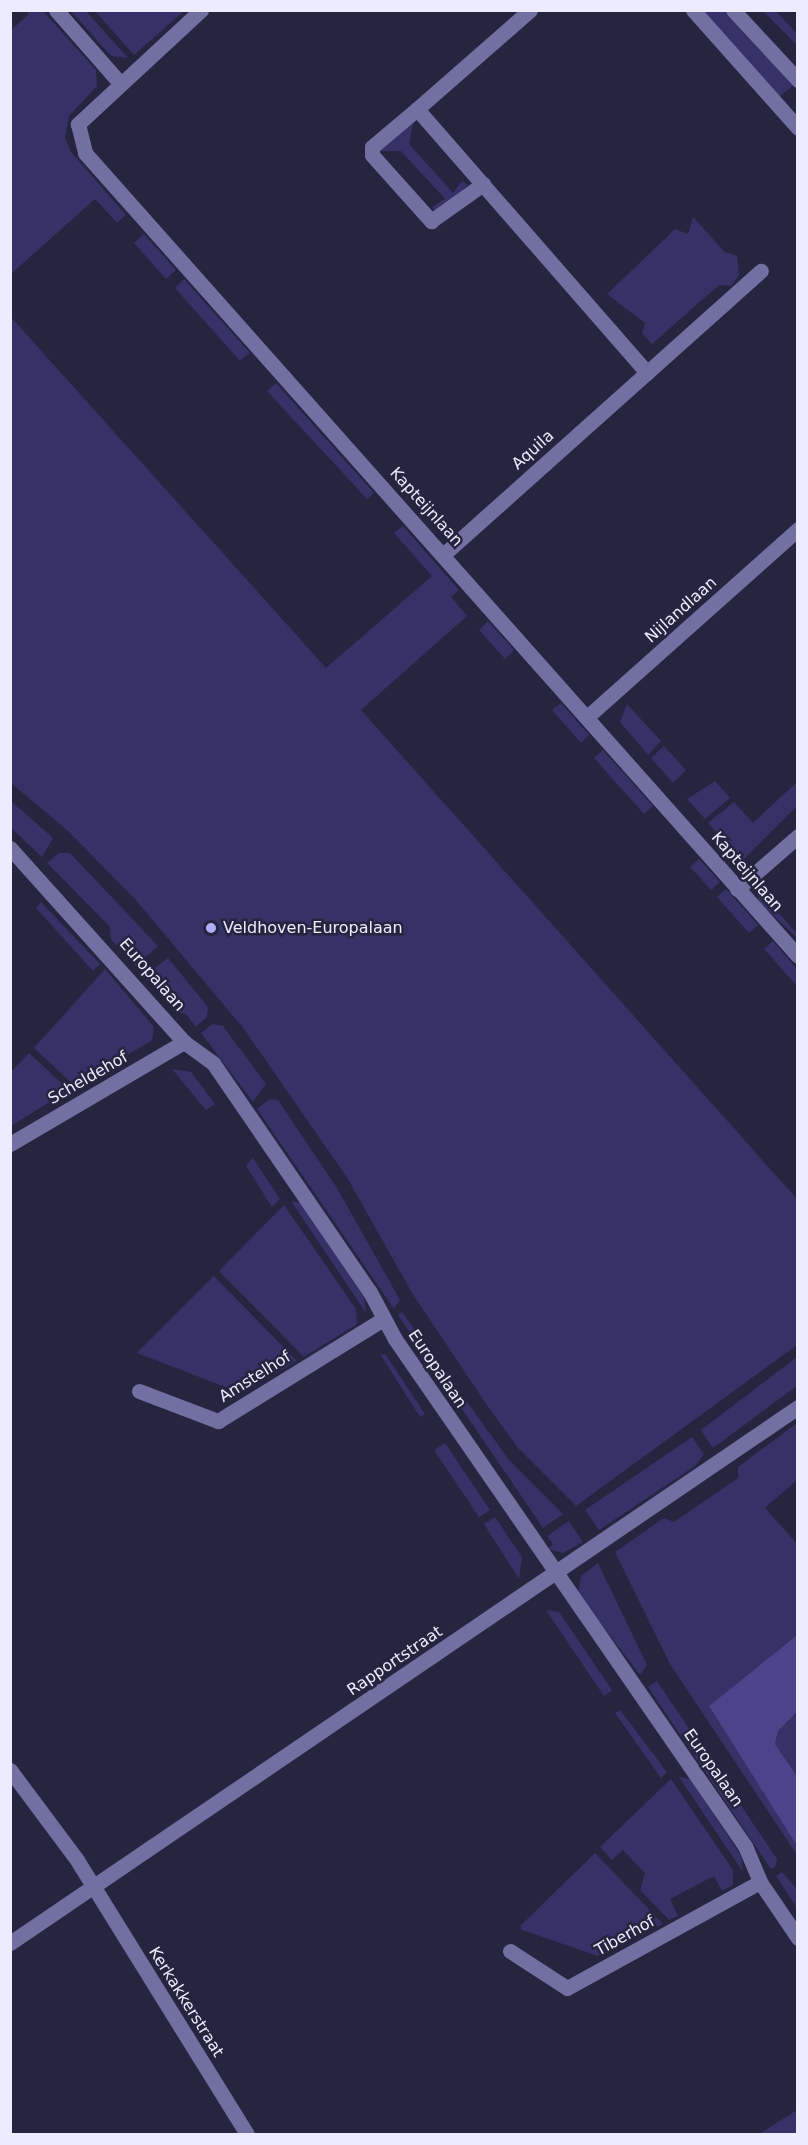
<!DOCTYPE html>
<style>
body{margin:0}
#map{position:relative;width:808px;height:2145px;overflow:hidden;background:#26243f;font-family:"DejaVu Sans",sans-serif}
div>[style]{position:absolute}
.green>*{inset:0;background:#373168}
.forest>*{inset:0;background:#4c438a}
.minor>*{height:15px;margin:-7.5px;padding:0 7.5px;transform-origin:7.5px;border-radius:7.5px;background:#7270a3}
.dots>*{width:16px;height:16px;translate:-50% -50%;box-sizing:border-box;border:3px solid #26243f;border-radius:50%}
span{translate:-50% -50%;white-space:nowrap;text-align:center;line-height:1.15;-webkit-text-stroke:5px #26243f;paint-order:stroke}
.street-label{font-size:16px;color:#ececfe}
.poi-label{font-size:16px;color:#ececfe}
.left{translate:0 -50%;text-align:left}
.frame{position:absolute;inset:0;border:12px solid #ececfe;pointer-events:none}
</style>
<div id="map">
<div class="green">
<i style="clip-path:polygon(25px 11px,43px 11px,96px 70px,97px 86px,69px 116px,65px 137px,71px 152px,126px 215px,117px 223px,95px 199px,11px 274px,11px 30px,29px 14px)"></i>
<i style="clip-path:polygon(71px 11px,86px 11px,128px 58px,111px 56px)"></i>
<i style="clip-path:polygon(95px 11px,184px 11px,134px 55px)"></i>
<i style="clip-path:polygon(700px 11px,724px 11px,793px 86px,779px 97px)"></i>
<i style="clip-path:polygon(763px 11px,776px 11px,797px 34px,797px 45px)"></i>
<i style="clip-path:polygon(413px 123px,409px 144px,453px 193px,462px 181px,468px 185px,436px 213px,432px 207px,445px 199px,401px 151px,380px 151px)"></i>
<i style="clip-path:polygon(693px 217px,725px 252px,737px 256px,739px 275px,731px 286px,719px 285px,652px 344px,642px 333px,645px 323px,607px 294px,675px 229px,688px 234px)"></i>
<i style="clip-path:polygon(144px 234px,176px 270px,166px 279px,134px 243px)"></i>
<i style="clip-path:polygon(184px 279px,250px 353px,240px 361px,175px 288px)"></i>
<i style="clip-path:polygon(10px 316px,326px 668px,432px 576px,394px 533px,403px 526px,459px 590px,451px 597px,467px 616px,361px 710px,797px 1199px,797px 1345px,576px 1506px,518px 1448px,489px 1408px,412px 1293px,348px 1179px,244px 1029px,135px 899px,68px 831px,11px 783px)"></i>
<i style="clip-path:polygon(276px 383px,374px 493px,367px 499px,267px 391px)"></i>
<i style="clip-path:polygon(488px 621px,514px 650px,505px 659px,479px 630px)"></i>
<i style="clip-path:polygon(561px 703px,589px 735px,581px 743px,552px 710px)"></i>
<i style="clip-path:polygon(627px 704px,661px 741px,648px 755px,620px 722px)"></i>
<i style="clip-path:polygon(664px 746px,686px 770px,673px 783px,651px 758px)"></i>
<i style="clip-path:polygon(603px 750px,653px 806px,644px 814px,594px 758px)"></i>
<i style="clip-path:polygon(715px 781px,730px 798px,705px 819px,687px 799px)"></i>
<i style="clip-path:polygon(797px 782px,797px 806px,742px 861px,708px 823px,734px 802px,753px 823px)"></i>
<i style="clip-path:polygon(11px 801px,53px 838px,42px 857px,11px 828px)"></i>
<i style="clip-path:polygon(59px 853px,70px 853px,158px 946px,135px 966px,111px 939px,110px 927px,47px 863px)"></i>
<i style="clip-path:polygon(699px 859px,720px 882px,711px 890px,690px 867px)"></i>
<i style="clip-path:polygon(757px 888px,797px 934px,797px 938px,759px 902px)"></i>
<i style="clip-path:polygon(726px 889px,758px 925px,749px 933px,717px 897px)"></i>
<i style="clip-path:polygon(41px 902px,100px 964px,93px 971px,36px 908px)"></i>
<i style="clip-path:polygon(773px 941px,797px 969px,797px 986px,764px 949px)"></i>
<i style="clip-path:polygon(168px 958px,208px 1007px,207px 1017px,196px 1027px,186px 1014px,175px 1012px,144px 976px)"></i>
<i style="clip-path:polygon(105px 969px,154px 1027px,152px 1040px,76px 1087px,34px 1048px)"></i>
<i style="clip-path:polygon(213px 1024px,223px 1026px,266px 1084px,253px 1102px,201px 1033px)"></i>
<i style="clip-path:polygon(29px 1053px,69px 1090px,11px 1126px,11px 1072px)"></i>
<i style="clip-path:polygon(172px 1069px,191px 1072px,215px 1104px,206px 1110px)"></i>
<i style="clip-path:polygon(270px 1099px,278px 1100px,337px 1188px,400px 1300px,394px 1309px,257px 1109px)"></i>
<i style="clip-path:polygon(253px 1158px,280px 1199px,272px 1207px,246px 1166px)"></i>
<i style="clip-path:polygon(291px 1201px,301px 1203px,364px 1297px,366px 1313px)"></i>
<i style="clip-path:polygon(284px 1205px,356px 1309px,357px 1324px,304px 1357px,219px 1271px)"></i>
<i style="clip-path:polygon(214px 1276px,297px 1361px,241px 1393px,137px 1353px)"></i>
<i style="clip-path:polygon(402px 1312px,455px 1383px,451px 1393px,398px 1315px)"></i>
<i style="clip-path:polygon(380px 1354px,386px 1355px,425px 1414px,420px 1417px)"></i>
<i style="clip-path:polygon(797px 1357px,797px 1386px,713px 1448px,701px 1430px)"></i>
<i style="clip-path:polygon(456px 1400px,467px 1402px,509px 1460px,563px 1514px,543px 1528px)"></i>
<i style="clip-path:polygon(797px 1423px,797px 1480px,765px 1508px,797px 1544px,797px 1635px,709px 1706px,797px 1846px,797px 1855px,670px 1664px,615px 1552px,664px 1518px,674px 1522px,738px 1478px,738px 1467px)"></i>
<i style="clip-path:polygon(692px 1437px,704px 1454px,695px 1466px,599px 1530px,585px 1510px)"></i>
<i style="clip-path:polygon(445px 1443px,490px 1510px,479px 1517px,434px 1450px)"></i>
<i style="clip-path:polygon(495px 1517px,522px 1557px,519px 1579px,484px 1524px)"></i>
<i style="clip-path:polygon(569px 1521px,583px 1542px,563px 1553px,548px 1549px,553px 1544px,547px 1536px)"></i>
<i style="clip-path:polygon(598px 1563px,647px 1665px,640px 1675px,578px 1594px,581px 1576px)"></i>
<i style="clip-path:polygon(546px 1610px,559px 1612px,612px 1690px,604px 1696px)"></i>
<i style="clip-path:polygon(657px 1681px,777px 1859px,775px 1867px,771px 1869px,648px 1687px)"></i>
<i style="clip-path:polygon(620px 1710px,667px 1772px,661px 1778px,615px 1713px)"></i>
<i style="clip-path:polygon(797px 1712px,797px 1776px,775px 1744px,778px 1731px)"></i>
<i style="clip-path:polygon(679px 1777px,690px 1779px,741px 1856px,743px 1872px)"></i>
<i style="clip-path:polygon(671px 1779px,733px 1870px,733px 1885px,722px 1891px,714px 1876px,670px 1899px,678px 1916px,669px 1920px,640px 1890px,645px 1873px,623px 1850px,612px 1860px,600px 1847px)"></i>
<i style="clip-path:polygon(595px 1853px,663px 1924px,598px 1956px,522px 1930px,520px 1926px)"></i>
<i style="clip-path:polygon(782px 1872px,797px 1889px,797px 1908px,776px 1876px)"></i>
<i style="clip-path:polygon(797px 2110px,797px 2134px,762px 2134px,761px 2133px)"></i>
</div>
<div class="forest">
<i style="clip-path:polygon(797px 1635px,797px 1712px,778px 1731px,775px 1744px,797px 1776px,797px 1846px,709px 1706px)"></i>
</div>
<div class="minor">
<i style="left:56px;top:10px;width:97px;rotate:48.8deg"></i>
<i style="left:201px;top:10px;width:168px;rotate:137.2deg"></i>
<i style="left:78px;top:124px;width:30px;rotate:76deg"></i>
<i style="left:85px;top:153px;width:1074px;rotate:48.4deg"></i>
<i style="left:530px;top:10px;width:150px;rotate:138.8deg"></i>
<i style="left:417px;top:109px;width:350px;rotate:48.9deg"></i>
<i style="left:693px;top:10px;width:158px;rotate:48.3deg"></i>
<i style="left:733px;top:10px;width:96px;rotate:47.1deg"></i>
<i style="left:417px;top:109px;width:59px;rotate:139.8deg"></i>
<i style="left:372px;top:147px;width:8px;rotate:90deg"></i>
<i style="left:372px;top:155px;width:89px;rotate:48.2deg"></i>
<i style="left:431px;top:221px;width:64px;rotate:-35.4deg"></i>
<i style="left:444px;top:554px;width:425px;rotate:-41.8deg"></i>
<i style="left:587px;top:717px;width:283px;rotate:-41.7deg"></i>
<i style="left:10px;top:848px;width:261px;rotate:48.1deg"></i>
<i style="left:184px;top:1042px;width:36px;rotate:36deg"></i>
<i style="left:213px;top:1063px;width:278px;rotate:55.6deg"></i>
<i style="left:370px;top:1292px;width:53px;rotate:62deg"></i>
<i style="left:395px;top:1339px;width:616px;rotate:55.38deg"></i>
<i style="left:745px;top:1846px;width:39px;rotate:67deg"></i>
<i style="left:760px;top:1882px;width:68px;rotate:55.8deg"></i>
<i style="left:737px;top:889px;width:81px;rotate:-41deg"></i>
<i style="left:10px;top:1144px;width:202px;rotate:-30.4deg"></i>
<i style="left:139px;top:1391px;width:85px;rotate:20.8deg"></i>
<i style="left:218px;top:1421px;width:194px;rotate:-31.7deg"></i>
<i style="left:10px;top:1770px;width:112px;rotate:53.3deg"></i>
<i style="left:77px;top:1860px;width:322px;rotate:58.2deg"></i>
<i style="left:10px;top:1943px;width:953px;rotate:-34.22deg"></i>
<i style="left:510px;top:1951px;width:68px;rotate:33deg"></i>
<i style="left:567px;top:1988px;width:220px;rotate:-28.8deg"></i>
</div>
<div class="dots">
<i style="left:211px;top:928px;background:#b1adfa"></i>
</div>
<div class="street-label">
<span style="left:533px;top:450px;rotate:-42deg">Aquila</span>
<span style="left:426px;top:507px;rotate:48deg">Kapteijnlaan</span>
<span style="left:681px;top:610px;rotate:-42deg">Nijlandlaan</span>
<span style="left:747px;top:872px;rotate:49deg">Kapteijnlaan</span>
<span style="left:152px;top:975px;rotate:49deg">Europalaan</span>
<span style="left:88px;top:1078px;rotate:-30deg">Scheldehof</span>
<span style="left:437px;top:1369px;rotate:56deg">Europalaan</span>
<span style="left:255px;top:1377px;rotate:-32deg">Amstelhof</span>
<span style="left:395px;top:1661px;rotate:-34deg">Rapportstraat</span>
<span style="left:713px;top:1768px;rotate:55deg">Europalaan</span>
<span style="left:625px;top:1936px;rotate:-29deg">Tiberhof</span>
<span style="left:186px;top:2002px;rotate:58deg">Kerkakkerstraat</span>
</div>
<div class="poi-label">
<span class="left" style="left:223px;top:928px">Veldhoven-Europalaan</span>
</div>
<div class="frame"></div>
</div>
